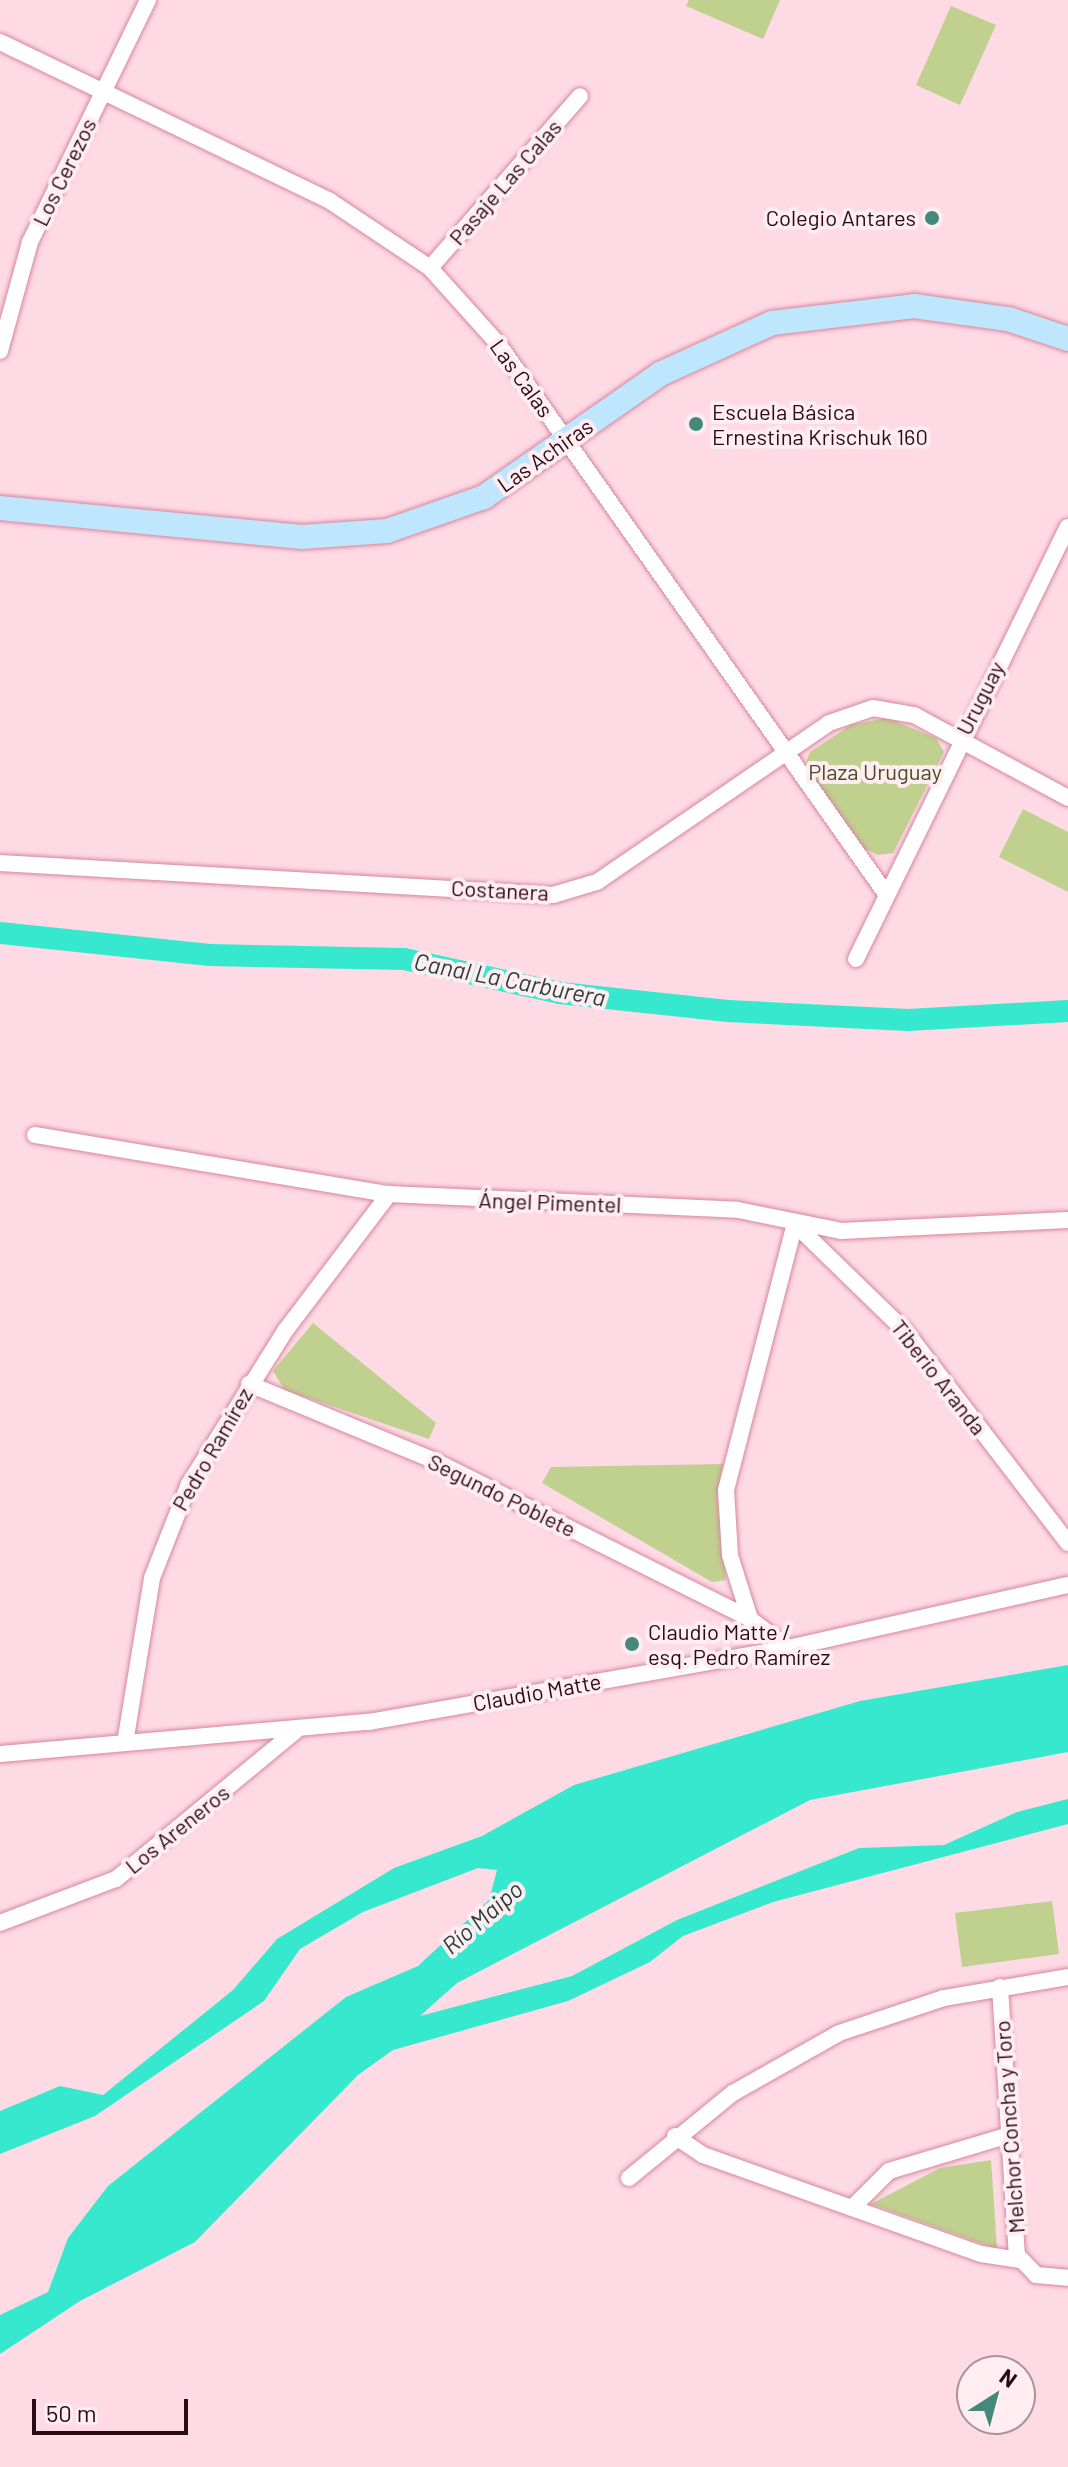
<!DOCTYPE html>
<meta charset="utf-8">
<style>
body{margin:0}
#map{position:relative;width:1068px;height:2467px;overflow:hidden;background:#fedae4;font-family:Barlow,sans-serif}
div>[style]{position:absolute}
.green>*{inset:0;background:#c0d08e}
.water>*{inset:0;background:#36e9ce}
.canal>*{height:22px;margin:-11px;padding:0 11px;transform-origin:11px;border-radius:11px;background:#36e9ce}
.roads{filter:drop-shadow(0 0 2px #d786a0) drop-shadow(0 0 2px #d786a0)}
.street>*{height:16px;margin:-8px;padding:0 8px;transform-origin:8px;border-radius:8px;background:#fff}
.secondary>*{height:24px;margin:-12px;padding:0 12px;transform-origin:12px;border-radius:12px;background:#bee6fc}
.dots>*{width:22px;height:22px;translate:-50% -50%;box-sizing:border-box;border:4px solid #ffedf2;border-radius:50%}
span{translate:-50% -50%;white-space:nowrap;text-align:center;line-height:1.15;-webkit-text-stroke:8px #ffedf2;paint-order:stroke}
.street-label{font-size:22px;color:#290b16}
.poi-label{font-size:22px;color:#290b16}
.right{translate:-100% -50%;text-align:right}
.left{translate:0 -50%;text-align:left}
.park-label{font-size:22px;color:#454f21}
.water-label{font-size:24px;color:#27423c;font-style:italic}
.north{position:absolute;left:956px;top:2355px;width:80px;height:80px;box-sizing:border-box;background:#ffedf2;border:2px solid #a9939a;border-radius:50%;rotate:36deg;font-size:22px;font-weight:700;line-height:32px;text-align:center;color:#290b16}
.north::after{content:'';display:block;margin:auto;width:28px;height:36px;background:#46897c;clip-path:polygon(50% 0,100% 100%,50% 72%,0 100%)}
.scale{position:absolute;left:32px;top:2399px;width:156px;height:36px;box-sizing:border-box;border:4px solid #290b16;border-top:0;padding-left:10px;font-size:24px;line-height:28px;white-space:nowrap;color:#290b16;-webkit-text-stroke:6px #ffedf2;paint-order:stroke}
</style>
<div id="map">
<div class="green">
<i style="clip-path:polygon(689px 0,780px 0,763px 39px,686px 6px)"></i>
<i style="clip-path:polygon(951px 6px,996px 25px,960px 105px,916px 85px)"></i>
<i style="clip-path:polygon(887px 718px,936px 738px,944px 752px,893px 853px,878px 855px,865px 849px,804px 767px,810px 752px,851px 725px)"></i>
<i style="clip-path:polygon(1023px 809px,1068px 832px,1068px 892px,999px 857px)"></i>
<i style="clip-path:polygon(313px 1323px,436px 1423px,429px 1439px,285px 1390px,273px 1371px)"></i>
<i style="clip-path:polygon(723px 1464px,717px 1496px,726px 1580px,712px 1582px,542px 1483px,551px 1467px)"></i>
<i style="clip-path:polygon(1052px 1901px,1059px 1954px,962px 1967px,955px 1913px)"></i>
<i style="clip-path:polygon(991px 2160px,997px 2249px,871px 2204px,940px 2168px)"></i>
</div>
<div class="water">
<i style="clip-path:polygon(1068px 1665px,1068px 1752px,810px 1800px,457px 1983px,420px 2016px,572px 1976px,677px 1920px,859px 1848px,944px 1845px,1017px 1812px,1068px 1799px,1068px 1824px,773px 1902px,683px 1936px,650px 1962px,568px 2001px,393px 2050px,358px 2075px,195px 2242px,80px 2301px,0 2354px,0 2315px,48px 2292px,68px 2238px,108px 2186px,346px 1997px,418px 1966px,489px 1900px,497px 1870px,478px 1868px,363px 1912px,300px 1949px,264px 2001px,95px 2116px,0 2154px,0 2111px,60px 2086px,103px 2095px,233px 1990px,277px 1939px,394px 1868px,482px 1836px,574px 1785px,860px 1701px)"></i>
</div>
<div class="canal">
<i style="left:0;top:933px;width:211px;rotate:6deg"></i>
<i style="left:210px;top:955px;width:194px;rotate:1.2deg"></i>
<i style="left:404px;top:959px;width:160px;rotate:12.3deg"></i>
<i style="left:560px;top:993px;width:169px;rotate:6.1deg"></i>
<i style="left:728px;top:1011px;width:180px;rotate:2.9deg"></i>
<i style="left:908px;top:1020px;width:160px;rotate:-3.2deg"></i>
</div>
<div class="roads">
<div class="street">
<i style="left:0;top:42px;width:366px;rotate:25.7deg"></i>
<i style="left:330px;top:201px;width:120px;rotate:33.8deg"></i>
<i style="left:430px;top:268px;width:103px;rotate:48.1deg"></i>
<i style="left:499px;top:345px;width:672px;rotate:54.82deg"></i>
<i style="left:430px;top:268px;width:228px;rotate:-48.9deg"></i>
<i style="left:0;top:351px;width:113px;rotate:-74.6deg"></i>
<i style="left:30px;top:242px;width:269px;rotate:-64deg"></i>
<i style="left:0;top:863px;width:554px;rotate:3.31deg"></i>
<i style="left:553px;top:895px;width:46px;rotate:-16.5deg"></i>
<i style="left:597px;top:882px;width:281px;rotate:-34.4deg"></i>
<i style="left:829px;top:723px;width:46px;rotate:-18.8deg"></i>
<i style="left:873px;top:708px;width:42px;rotate:9.7deg"></i>
<i style="left:914px;top:715px;width:175px;rotate:28.3deg"></i>
<i style="left:856px;top:959px;width:481px;rotate:-63.9deg"></i>
<i style="left:35px;top:1135px;width:359px;rotate:9.5deg"></i>
<i style="left:389px;top:1194px;width:349px;rotate:2.6deg"></i>
<i style="left:738px;top:1210px;width:105px;rotate:11.5deg"></i>
<i style="left:841px;top:1231px;width:227px;rotate:-2.8deg"></i>
<i style="left:796px;top:1225px;width:153px;rotate:44.2deg"></i>
<i style="left:906px;top:1332px;width:266px;rotate:52.5deg"></i>
<i style="left:249px;top:1384px;width:201px;rotate:22.5deg"></i>
<i style="left:435px;top:1461px;width:352px;rotate:26.6deg"></i>
<i style="left:750px;top:1619px;width:48px;rotate:37.3deg"></i>
<i style="left:750px;top:1619px;width:67px;rotate:-107.4deg"></i>
<i style="left:730px;top:1555px;width:65px;rotate:-93.5deg"></i>
<i style="left:726px;top:1490px;width:275px;rotate:-75.5deg"></i>
<i style="left:125px;top:1743px;width:167px;rotate:-80.7deg"></i>
<i style="left:152px;top:1578px;width:101px;rotate:-68.5deg"></i>
<i style="left:189px;top:1484px;width:181px;rotate:-57.9deg"></i>
<i style="left:285px;top:1331px;width:172px;rotate:-52.8deg"></i>
<i style="left:0;top:1754px;width:370px;rotate:-5deg"></i>
<i style="left:369px;top:1722px;width:425px;rotate:-10deg"></i>
<i style="left:788px;top:1648px;width:287px;rotate:-12.7deg"></i>
<i style="left:0;top:1923px;width:124px;rotate:-20.8deg"></i>
<i style="left:116px;top:1879px;width:234px;rotate:-39.5deg"></i>
<i style="left:1000px;top:1987px;width:269px;rotate:86.4deg"></i>
<i style="left:1017px;top:2255px;width:28px;rotate:46deg"></i>
<i style="left:1036px;top:2275px;width:32px;rotate:5deg"></i>
<i style="left:675px;top:2136px;width:34px;rotate:34deg"></i>
<i style="left:703px;top:2155px;width:295px;rotate:19.6deg"></i>
<i style="left:981px;top:2254px;width:38px;rotate:9deg"></i>
<i style="left:629px;top:2178px;width:134px;rotate:-39.3deg"></i>
<i style="left:733px;top:2093px;width:122px;rotate:-29.5deg"></i>
<i style="left:839px;top:2033px;width:111px;rotate:-18.4deg"></i>
<i style="left:944px;top:1998px;width:126px;rotate:-9.6deg"></i>
<i style="left:852px;top:2208px;width:52px;rotate:-45deg"></i>
<i style="left:889px;top:2171px;width:125px;rotate:-16.7deg"></i>
</div>
<div class="secondary">
<i style="left:0;top:508px;width:303px;rotate:5.5deg"></i>
<i style="left:302px;top:537px;width:85px;rotate:-4deg"></i>
<i style="left:387px;top:531px;width:103px;rotate:-19.3deg"></i>
<i style="left:484px;top:497px;width:215px;rotate:-34.9deg"></i>
<i style="left:660px;top:374px;width:123px;rotate:-24.5deg"></i>
<i style="left:772px;top:323px;width:143px;rotate:-6.8deg"></i>
<i style="left:914px;top:306px;width:95px;rotate:7.9deg"></i>
<i style="left:1008px;top:319px;width:63px;rotate:18.4deg"></i>
</div>
</div>
<div class="dots">
<i style="left:932px;top:218px;background:#46897c"></i>
<i style="left:696px;top:424px;background:#46897c"></i>
<i style="left:632px;top:1644px;background:#46897c"></i>
</div>
<div class="street-label">
<span style="left:64px;top:172px;rotate:-64deg">Los Cerezos</span>
<span style="left:505px;top:182px;rotate:-49deg">Pasaje Las Calas</span>
<span style="left:522px;top:378px;rotate:54deg">Las Calas</span>
<span style="left:545px;top:455px;rotate:-35deg">Las Achiras</span>
<span style="left:980px;top:698px;rotate:-63deg">Uruguay</span>
<span style="left:500px;top:890px;rotate:3deg">Costanera</span>
<span style="left:550px;top:1202px;rotate:2deg">Ángel Pimentel</span>
<span style="left:939px;top:1377px;rotate:52deg">Tiberio Aranda</span>
<span style="left:212px;top:1449px;rotate:-60deg">Pedro Ramírez</span>
<span style="left:502px;top:1495px;rotate:26deg">Segundo Poblete</span>
<span style="left:537px;top:1692px;rotate:-10deg">Claudio Matte</span>
<span style="left:177px;top:1829px;rotate:-39deg">Los Areneros</span>
<span style="left:1009px;top:2127px;rotate:-94deg">Melchor Concha y Toro</span>
</div>
<div class="poi-label">
<span class="right" style="left:916px;top:218px">Colegio Antares</span>
<span class="left" style="left:712px;top:424px">Escuela Básica<br>Ernestina Krischuk 160</span>
<span class="left" style="left:648px;top:1644px">Claudio Matte /<br>esq. Pedro Ramírez</span>
</div>
<div class="park-label">
<span style="left:875px;top:772px">Plaza Uruguay</span>
</div>
<div class="water-label">
<span style="left:510px;top:979px;rotate:11deg">Canal La Carburera</span>
<span style="left:482px;top:1917px;rotate:-41deg">Río Maipo</span>
</div>
<div class="north">N</div>
<div class="scale">50 m</div>
</div>
